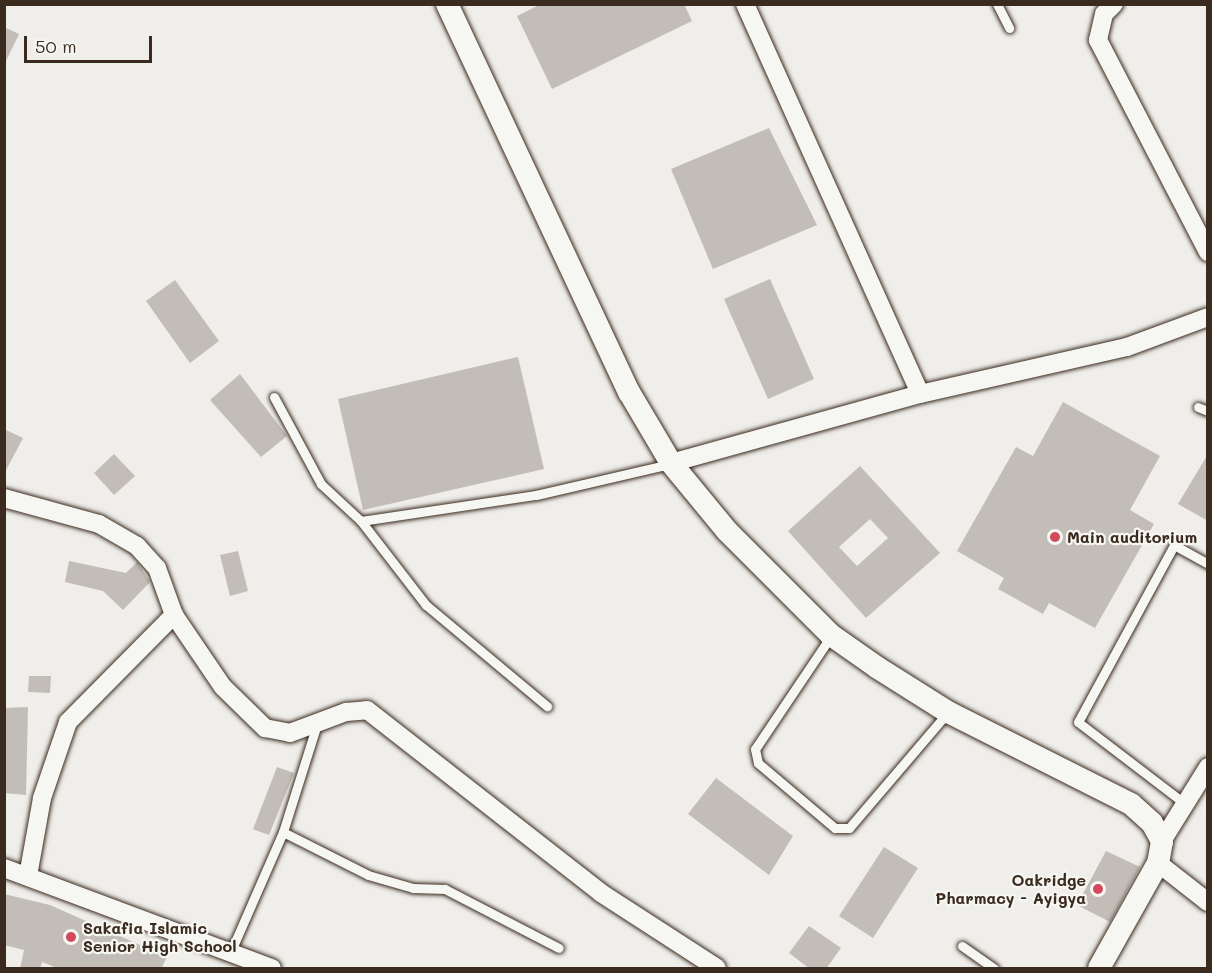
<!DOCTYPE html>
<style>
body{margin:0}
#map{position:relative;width:1212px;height:973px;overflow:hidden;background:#efeeea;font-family:Mali,sans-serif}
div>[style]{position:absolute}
.building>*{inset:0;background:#c2bdb7}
.roads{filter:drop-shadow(0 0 2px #3b2a1e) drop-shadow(0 0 2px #3b2a1e)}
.service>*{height:9px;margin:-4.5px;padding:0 4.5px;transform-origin:4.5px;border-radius:4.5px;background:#f6f6f2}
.minor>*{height:18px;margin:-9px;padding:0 9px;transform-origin:9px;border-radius:9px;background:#f6f6f2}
.tertiary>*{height:22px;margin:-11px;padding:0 11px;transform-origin:11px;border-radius:11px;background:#f6f6f2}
.dots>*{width:16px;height:16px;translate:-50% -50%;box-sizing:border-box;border:3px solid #f6f6f2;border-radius:50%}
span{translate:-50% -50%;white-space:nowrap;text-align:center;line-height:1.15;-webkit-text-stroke:4.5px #f6f6f2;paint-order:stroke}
.poi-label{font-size:16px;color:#3b2a1e;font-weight:700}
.left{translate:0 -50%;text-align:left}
.right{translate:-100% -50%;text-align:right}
.frame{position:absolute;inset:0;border:6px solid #3b2a1e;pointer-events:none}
.scale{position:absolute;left:24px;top:36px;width:128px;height:27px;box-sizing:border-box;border:3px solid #3b2a1e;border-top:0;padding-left:8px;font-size:18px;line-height:21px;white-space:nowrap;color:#3b2a1e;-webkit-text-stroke:4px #f6f6f2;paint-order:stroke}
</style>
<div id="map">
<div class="building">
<i style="clip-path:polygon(541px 4px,684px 4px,692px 21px,552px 89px,517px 16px)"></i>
<i style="clip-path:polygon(4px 27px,19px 34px,4px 65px)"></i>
<i style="clip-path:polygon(769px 128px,817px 225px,713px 269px,671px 169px)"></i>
<i style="clip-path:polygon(770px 279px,814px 379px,768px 399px,724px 299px)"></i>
<i style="clip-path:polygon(175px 280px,219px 341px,190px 363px,146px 301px)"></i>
<i style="clip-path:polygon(518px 357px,544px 469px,363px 510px,338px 399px)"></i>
<i style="clip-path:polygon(240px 374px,287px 436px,261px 457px,210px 400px)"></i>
<i style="clip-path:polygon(1063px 402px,1160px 456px,1130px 510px,1154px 524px,1095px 628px,1049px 603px,1043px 614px,998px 589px,1004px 578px,957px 551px,1016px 447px,1033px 456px)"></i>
<i style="clip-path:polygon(4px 429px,23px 438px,4px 474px)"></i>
<i style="clip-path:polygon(114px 454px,135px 476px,114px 495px,94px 473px)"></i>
<i style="clip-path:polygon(1208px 454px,1208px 521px,1178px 504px)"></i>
<i style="clip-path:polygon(evenodd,860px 466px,940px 553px,866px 618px,788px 531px,860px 466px,870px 519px,888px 538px,857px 566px,839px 547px,870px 519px)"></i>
<i style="clip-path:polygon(238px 551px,248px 591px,230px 596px,220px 555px)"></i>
<i style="clip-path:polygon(69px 561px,126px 573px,137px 562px,150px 582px,123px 610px,103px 591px,65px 582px)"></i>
<i style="clip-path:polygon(29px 676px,51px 676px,50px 693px,28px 692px)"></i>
<i style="clip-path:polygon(28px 707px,26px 795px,4px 793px,4px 708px)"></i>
<i style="clip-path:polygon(277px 767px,294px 773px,269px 835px,253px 829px)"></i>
<i style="clip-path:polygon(716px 778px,793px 836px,769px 875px,688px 814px)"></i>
<i style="clip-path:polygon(884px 847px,918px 868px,873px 938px,839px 916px)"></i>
<i style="clip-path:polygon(1106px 851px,1140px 867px,1110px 922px,1077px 905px)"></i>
<i style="clip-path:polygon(4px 894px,50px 905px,167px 957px,161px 969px,60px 969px,42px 962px,40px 969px,20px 969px,24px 950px,4px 945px)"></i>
<i style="clip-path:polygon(809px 926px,841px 948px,826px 969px,810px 969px,789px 953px)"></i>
</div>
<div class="roads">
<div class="service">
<i style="left:997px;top:4px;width:27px;rotate:63deg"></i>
<i style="left:274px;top:397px;width:99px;rotate:61.6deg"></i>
<i style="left:321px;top:484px;width:54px;rotate:42.8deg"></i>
<i style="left:361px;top:521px;width:177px;rotate:-8.5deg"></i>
<i style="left:536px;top:495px;width:138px;rotate:-13deg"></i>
<i style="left:1198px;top:407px;width:11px;rotate:22deg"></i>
<i style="left:361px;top:521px;width:106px;rotate:52.3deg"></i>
<i style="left:426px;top:605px;width:158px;rotate:39.9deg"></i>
<i style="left:831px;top:636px;width:136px;rotate:123.9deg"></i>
<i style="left:755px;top:749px;width:14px;rotate:78deg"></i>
<i style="left:758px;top:763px;width:101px;rotate:40.2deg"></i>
<i style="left:835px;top:828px;width:14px"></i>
<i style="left:849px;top:828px;width:153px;rotate:-49.5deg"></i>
<i style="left:317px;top:724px;width:113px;rotate:107.5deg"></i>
<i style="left:283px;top:832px;width:95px;rotate:26.8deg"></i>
<i style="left:368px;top:875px;width:47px;rotate:16.1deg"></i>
<i style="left:413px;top:888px;width:32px;rotate:2deg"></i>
<i style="left:445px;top:889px;width:128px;rotate:27.4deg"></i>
<i style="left:1184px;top:803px;width:133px;rotate:-142.6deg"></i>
<i style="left:1078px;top:722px;width:201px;rotate:-61.5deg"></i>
<i style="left:1174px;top:545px;width:39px;rotate:29deg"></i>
<i style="left:962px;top:946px;width:39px;rotate:35deg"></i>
<i style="left:231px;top:951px;width:130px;rotate:-66.4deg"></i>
</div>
<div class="minor">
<i style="left:745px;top:4px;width:427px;rotate:65.8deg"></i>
<i style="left:1114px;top:4px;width:14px;rotate:135deg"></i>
<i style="left:1104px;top:14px;width:27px;rotate:103deg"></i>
<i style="left:1098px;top:40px;width:239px;rotate:62.6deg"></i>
<i style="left:671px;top:463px;width:258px;rotate:-15.5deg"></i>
<i style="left:920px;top:394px;width:212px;rotate:-12.8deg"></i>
<i style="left:1127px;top:347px;width:86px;rotate:-20.3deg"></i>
<i style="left:4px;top:498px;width:98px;rotate:15.3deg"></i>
<i style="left:99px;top:524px;width:44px;rotate:30.1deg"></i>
<i style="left:137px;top:546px;width:30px;rotate:48deg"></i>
<i style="left:157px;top:568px;width:50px;rotate:70.1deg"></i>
<i style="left:174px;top:615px;width:87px;rotate:55.8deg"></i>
<i style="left:223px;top:687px;width:59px;rotate:44.3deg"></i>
<i style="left:265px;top:728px;width:25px;rotate:11deg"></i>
<i style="left:290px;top:733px;width:60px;rotate:-20.6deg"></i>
<i style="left:346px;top:712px;width:21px;rotate:-5deg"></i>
<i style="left:367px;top:710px;width:297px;rotate:38deg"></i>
<i style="left:601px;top:893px;width:138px;rotate:32.9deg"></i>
<i style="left:1162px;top:841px;width:87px;rotate:-58.1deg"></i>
<i style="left:1158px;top:863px;width:63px;rotate:38deg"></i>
<i style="left:4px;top:868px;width:286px;rotate:20.5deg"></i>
<i style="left:28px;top:876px;width:79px;rotate:-79.8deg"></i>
<i style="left:42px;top:798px;width:80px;rotate:-71.1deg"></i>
<i style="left:68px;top:722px;width:151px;rotate:-45.3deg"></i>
</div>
<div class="tertiary">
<i style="left:447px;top:4px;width:429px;rotate:64.9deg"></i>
<i style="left:629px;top:392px;width:82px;rotate:59.4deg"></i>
<i style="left:671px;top:463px;width:88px;rotate:50.5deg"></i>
<i style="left:727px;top:531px;width:147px;rotate:45deg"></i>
<i style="left:831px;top:635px;width:57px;rotate:35.1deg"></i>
<i style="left:878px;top:668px;width:83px;rotate:32.2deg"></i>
<i style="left:948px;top:712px;width:205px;rotate:26.7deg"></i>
<i style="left:1131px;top:804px;width:28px;rotate:42deg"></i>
<i style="left:1152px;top:823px;width:21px;rotate:61deg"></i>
<i style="left:1162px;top:841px;width:22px;rotate:100deg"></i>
<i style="left:1158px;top:863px;width:120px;rotate:119.3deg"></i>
</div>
</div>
<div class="dots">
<i style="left:1055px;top:537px;background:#d1495b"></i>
<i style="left:1098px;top:889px;background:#d1495b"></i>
<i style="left:71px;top:937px;background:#d1495b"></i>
</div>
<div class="poi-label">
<span class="left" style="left:1067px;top:537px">Main auditorium</span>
<span class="right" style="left:1086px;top:889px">Oakridge<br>Pharmacy - Ayigya</span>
<span class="left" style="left:83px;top:937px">Sakafia Islamic<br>Senior High School</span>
</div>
<div class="frame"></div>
<div class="scale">50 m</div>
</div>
